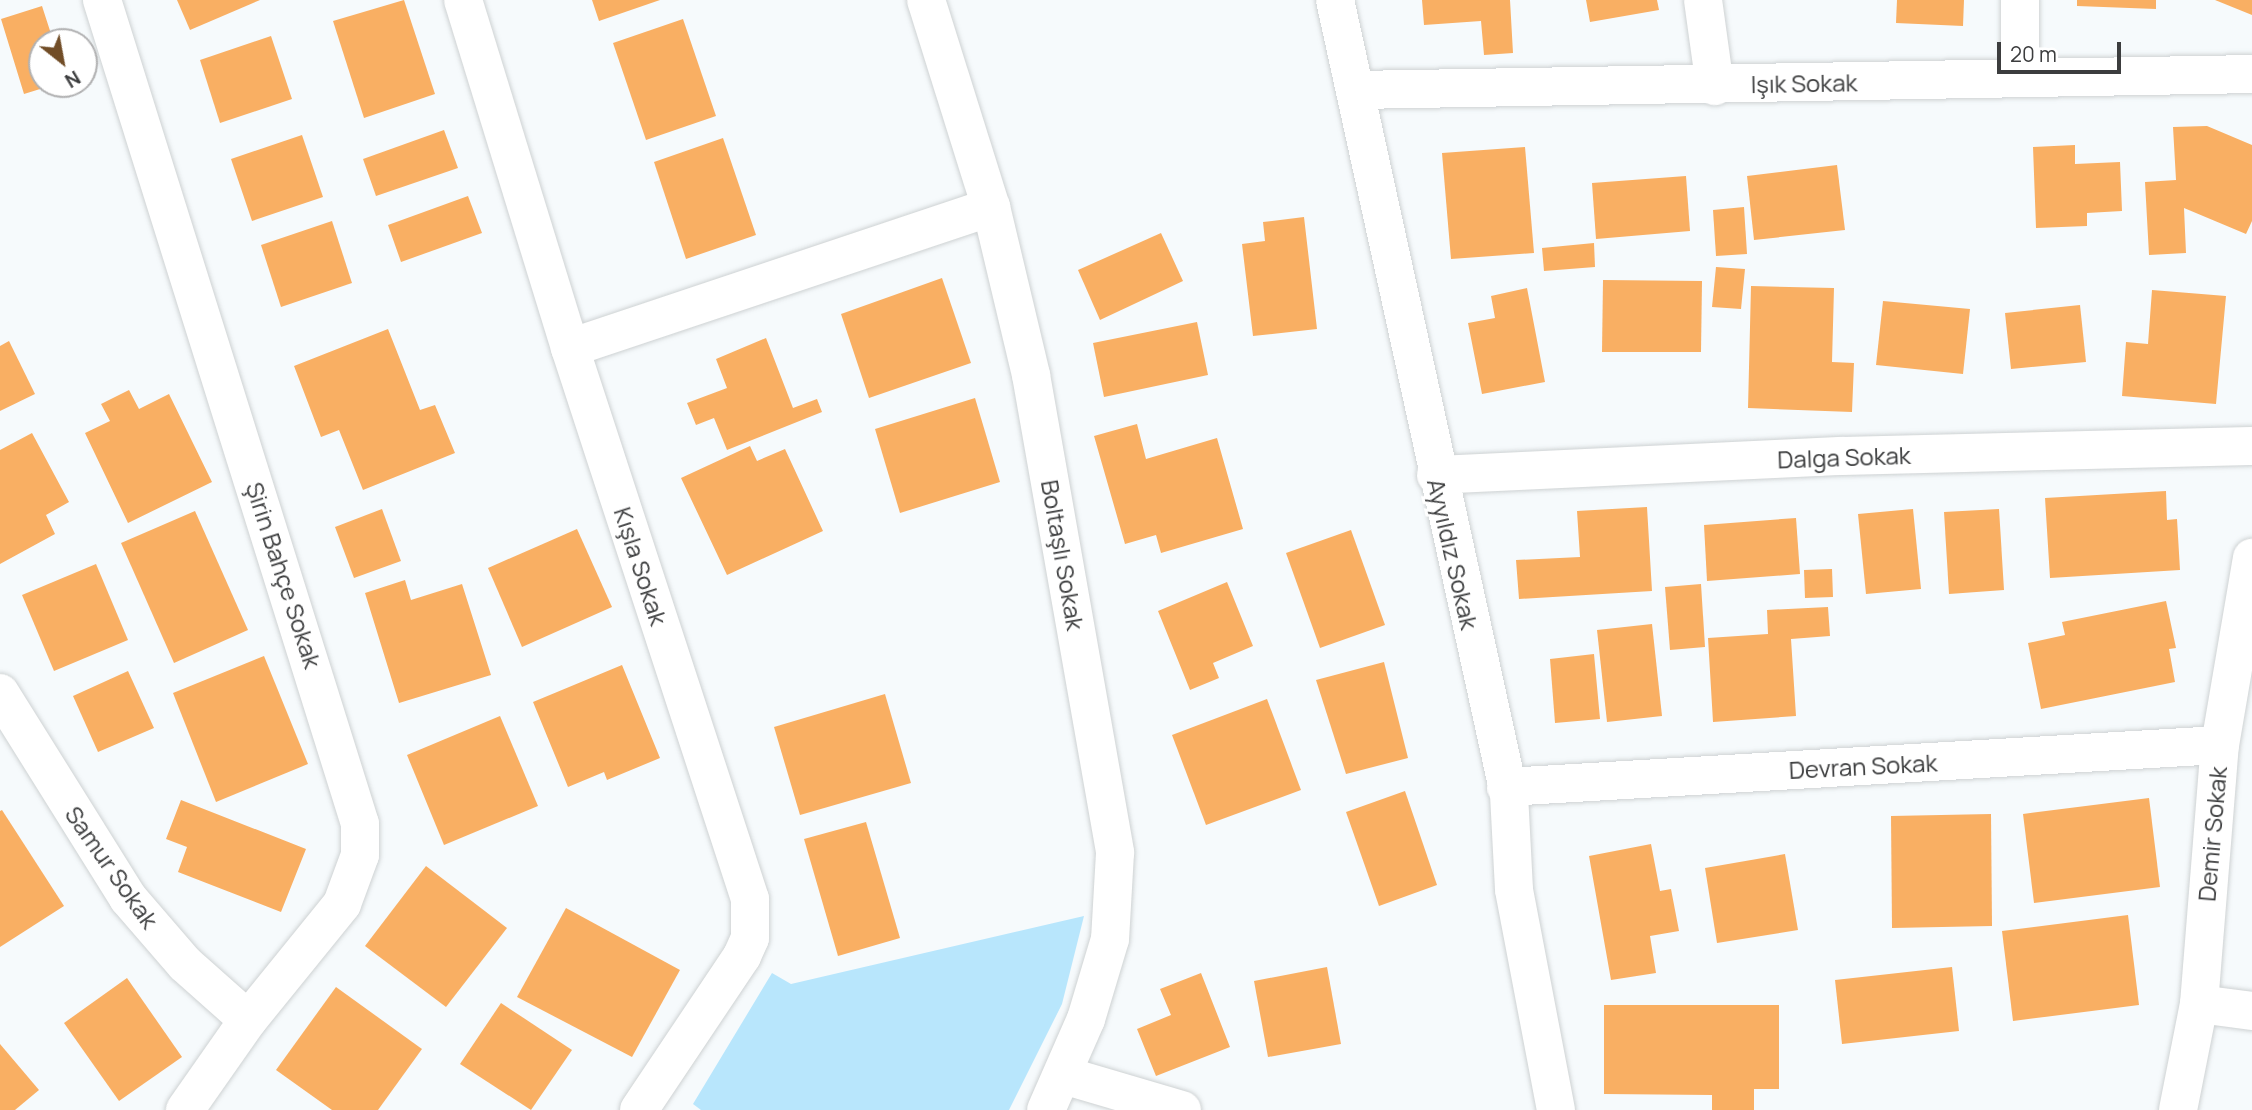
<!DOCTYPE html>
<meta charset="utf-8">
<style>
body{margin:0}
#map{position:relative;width:2252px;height:1110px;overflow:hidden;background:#f6fafc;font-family:Manrope,sans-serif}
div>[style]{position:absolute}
.green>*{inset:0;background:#b8e6fc}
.building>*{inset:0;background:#f9af63}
.roads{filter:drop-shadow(0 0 2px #ced2d3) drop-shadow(0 0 2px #ced2d3)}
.minor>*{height:38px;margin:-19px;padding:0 19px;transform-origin:19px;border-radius:19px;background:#fff}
span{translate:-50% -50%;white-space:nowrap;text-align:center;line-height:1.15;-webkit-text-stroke:6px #fff;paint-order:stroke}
.street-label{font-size:24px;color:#3c3d3e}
.north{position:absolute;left:28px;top:28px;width:70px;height:70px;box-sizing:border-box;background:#fff;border:2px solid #b1b1b2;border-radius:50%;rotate:149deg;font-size:19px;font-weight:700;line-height:28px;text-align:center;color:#3c3d3e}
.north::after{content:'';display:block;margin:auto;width:24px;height:32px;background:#714d27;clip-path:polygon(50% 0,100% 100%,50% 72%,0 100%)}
.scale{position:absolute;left:1997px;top:42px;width:124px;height:32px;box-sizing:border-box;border:4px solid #3c3d3e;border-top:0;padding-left:9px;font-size:21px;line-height:24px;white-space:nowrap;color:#3c3d3e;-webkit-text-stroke:5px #fff;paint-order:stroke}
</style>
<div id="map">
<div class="green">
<i style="clip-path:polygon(1084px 916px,1062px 1004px,1009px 1110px,701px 1110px,693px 1104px,772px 973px,791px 984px)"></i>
</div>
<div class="building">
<i style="clip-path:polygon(177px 0,260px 0,190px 30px)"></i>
<i style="clip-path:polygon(404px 0,435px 94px,364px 118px,333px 21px)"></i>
<i style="clip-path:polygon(592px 0,660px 0,599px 21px)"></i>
<i style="clip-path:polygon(1422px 0,1510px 0,1513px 53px,1484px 55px,1481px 21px,1424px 25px)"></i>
<i style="clip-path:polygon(1586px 0,1657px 0,1659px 10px,1590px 22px)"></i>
<i style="clip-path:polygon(1897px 0,1964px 0,1963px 26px,1896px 23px)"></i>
<i style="clip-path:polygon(2077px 0,2156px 0,2156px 9px,2077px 6px)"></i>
<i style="clip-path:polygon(2215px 0,2252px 0,2252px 15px)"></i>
<i style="clip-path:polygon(42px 6px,53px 40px,69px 35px,72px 42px,42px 42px,42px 84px,53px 85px,24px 94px,1px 19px)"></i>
<i style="clip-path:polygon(683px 19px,716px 116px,646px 140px,613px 43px)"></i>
<i style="clip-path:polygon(271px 36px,292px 99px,220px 123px,200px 60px)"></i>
<i style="clip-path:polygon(2207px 126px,2252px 145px,2252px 221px,2246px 234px,2184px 208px,2186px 253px,2149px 255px,2145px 182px,2176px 180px,2173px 127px)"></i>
<i style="clip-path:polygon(444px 130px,458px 168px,376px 196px,363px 159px)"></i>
<i style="clip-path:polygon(302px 135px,323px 197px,252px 221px,231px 159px)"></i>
<i style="clip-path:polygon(723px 138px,756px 235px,686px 259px,654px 162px)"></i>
<i style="clip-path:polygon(2075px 145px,2075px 164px,2120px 162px,2122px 211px,2087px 213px,2087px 226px,2036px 228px,2033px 147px)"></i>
<i style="clip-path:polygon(1525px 147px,1534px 253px,1451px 259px,1442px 153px)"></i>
<i style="clip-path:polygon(1837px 165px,1845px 230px,1754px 240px,1747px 176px)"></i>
<i style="clip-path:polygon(1686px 176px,1690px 231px,1596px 239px,1592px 183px)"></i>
<i style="clip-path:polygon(468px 196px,482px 233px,401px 262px,388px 225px)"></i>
<i style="clip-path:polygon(1744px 207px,1747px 254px,1716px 256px,1713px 210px)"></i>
<i style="clip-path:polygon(1304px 217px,1317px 329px,1253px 336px,1242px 244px,1265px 241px,1263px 222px)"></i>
<i style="clip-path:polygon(332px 221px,352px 283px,281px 307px,261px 245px)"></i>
<i style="clip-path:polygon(1161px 233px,1183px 281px,1100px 320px,1078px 270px)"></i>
<i style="clip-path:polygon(1594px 243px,1595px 267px,1544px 271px,1542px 248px)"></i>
<i style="clip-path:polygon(1716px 267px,1745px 269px,1741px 309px,1712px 307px)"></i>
<i style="clip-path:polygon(942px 278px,971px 363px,869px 398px,841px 314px)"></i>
<i style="clip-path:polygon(1603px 280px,1702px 281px,1701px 352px,1602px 352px)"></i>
<i style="clip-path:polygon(1751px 286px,1834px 288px,1832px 362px,1854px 363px,1852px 412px,1748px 408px)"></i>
<i style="clip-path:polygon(1527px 288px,1545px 382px,1482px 394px,1468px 323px,1495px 318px,1491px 296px)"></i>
<i style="clip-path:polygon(2152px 290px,2226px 296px,2216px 404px,2122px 396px,2126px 342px,2148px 344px)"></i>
<i style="clip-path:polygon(1883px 301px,1970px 309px,1963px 374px,1876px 365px)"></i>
<i style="clip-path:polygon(2080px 305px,2086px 362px,2011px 369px,2005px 313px)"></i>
<i style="clip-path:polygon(1197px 322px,1208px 375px,1104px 397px,1093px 343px)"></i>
<i style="clip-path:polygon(388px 329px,420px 410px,435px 405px,455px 453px,363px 490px,339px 430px,321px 437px,294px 366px)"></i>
<i style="clip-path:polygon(766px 338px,793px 408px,817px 399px,822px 412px,727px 450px,714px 418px,696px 425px,687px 403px,727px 388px,716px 359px)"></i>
<i style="clip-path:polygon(9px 341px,35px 394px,0 411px,0 346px)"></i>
<i style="clip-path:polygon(129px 390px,139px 409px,169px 394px,212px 482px,128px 523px,85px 433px,110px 421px,101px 404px)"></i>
<i style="clip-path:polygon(975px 398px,1000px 482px,900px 513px,875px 429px)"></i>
<i style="clip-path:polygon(1137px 424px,1146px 459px,1217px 438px,1243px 529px,1161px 553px,1156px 535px,1125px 544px,1094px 436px)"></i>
<i style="clip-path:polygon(32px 433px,69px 502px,46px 515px,55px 534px,0 564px,0 450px)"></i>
<i style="clip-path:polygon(750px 446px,757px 461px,785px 449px,823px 531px,727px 575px,681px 478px)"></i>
<i style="clip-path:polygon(2166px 491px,2167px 520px,2177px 519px,2180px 570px,2050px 578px,2045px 498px)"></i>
<i style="clip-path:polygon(1647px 507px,1652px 591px,1519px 599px,1516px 560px,1580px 557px,1577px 511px)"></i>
<i style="clip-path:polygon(382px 509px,401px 561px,354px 578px,335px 527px)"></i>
<i style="clip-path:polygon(1913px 509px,1921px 589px,1866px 594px,1858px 514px)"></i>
<i style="clip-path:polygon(1999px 509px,2004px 590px,1949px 594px,1944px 512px)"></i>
<i style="clip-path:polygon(195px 511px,248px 630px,174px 663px,121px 543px)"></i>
<i style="clip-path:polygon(1796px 518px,1800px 574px,1707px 581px,1704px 525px)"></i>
<i style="clip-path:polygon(577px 529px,612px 607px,522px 647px,488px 568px)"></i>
<i style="clip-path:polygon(1351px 530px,1385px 625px,1320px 648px,1286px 553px)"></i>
<i style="clip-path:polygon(96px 564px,128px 640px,54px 671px,22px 595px)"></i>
<i style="clip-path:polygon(1832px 569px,1833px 597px,1805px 598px,1804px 570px)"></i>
<i style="clip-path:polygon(405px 580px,411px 600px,462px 584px,491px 675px,399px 703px,365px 593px)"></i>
<i style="clip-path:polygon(1227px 582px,1253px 646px,1213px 663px,1219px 678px,1190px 690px,1158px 611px)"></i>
<i style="clip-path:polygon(1701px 584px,1705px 647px,1670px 650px,1665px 587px)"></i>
<i style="clip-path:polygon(2166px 601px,2176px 648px,2169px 649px,2175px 682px,2041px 709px,2028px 643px,2065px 635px,2062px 622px)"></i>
<i style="clip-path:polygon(1828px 607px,1830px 636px,1791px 639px,1796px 716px,1713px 722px,1708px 638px,1768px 634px,1767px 610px)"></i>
<i style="clip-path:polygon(1652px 624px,1662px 716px,1607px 722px,1597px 630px)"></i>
<i style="clip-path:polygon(1594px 654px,1600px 719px,1555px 723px,1550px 659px)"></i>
<i style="clip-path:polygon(264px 656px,308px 764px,216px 802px,173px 693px)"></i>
<i style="clip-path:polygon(1384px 662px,1408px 758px,1346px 774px,1316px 680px)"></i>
<i style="clip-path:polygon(622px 665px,660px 758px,607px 780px,604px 772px,568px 787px,533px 702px)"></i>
<i style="clip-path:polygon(128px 671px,154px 728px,98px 752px,73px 696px)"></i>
<i style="clip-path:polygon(885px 694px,911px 783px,800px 815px,774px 727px)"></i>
<i style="clip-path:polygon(1267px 699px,1301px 790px,1206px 825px,1172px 735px)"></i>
<i style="clip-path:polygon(500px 716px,538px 806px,444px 845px,407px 755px)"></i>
<i style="clip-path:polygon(1405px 791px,1437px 885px,1379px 906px,1346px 812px)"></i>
<i style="clip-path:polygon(2149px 798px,2160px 887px,2034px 903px,2023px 814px)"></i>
<i style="clip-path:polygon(181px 800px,306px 849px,281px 912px,178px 872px,187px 847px,166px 839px)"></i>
<i style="clip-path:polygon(2px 810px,64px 906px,0 947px,0 811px)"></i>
<i style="clip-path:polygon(1991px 814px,1992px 926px,1892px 928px,1891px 816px)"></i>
<i style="clip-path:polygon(866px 822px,900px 938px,838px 956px,804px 839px)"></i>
<i style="clip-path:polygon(1651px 844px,1660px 891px,1671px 889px,1679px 931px,1650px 936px,1656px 973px,1611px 980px,1589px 856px)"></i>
<i style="clip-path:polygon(1785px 854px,1798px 930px,1717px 943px,1705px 868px)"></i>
<i style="clip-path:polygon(426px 866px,507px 928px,446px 1007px,365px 946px)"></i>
<i style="clip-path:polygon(566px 908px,680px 970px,632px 1057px,517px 997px)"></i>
<i style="clip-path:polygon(2128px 915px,2139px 1005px,2013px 1021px,2002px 931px)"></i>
<i style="clip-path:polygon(1327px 967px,1341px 1044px,1268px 1057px,1254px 981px)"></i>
<i style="clip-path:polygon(1952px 967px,1959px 1031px,1842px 1044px,1835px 980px)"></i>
<i style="clip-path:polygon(1201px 973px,1230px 1047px,1156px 1076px,1137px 1029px,1171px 1015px,1160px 989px)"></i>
<i style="clip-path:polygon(127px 978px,182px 1057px,119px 1101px,64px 1023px)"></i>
<i style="clip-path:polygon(336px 987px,422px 1049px,378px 1110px,332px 1110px,276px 1070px)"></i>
<i style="clip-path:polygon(501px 1003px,572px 1050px,531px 1110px,460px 1064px)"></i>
<i style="clip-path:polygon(1604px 1005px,1779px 1005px,1779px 1089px,1754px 1089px,1754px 1110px,1712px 1110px,1712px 1095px,1604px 1094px)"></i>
<i style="clip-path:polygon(0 1044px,39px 1090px,15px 1110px,0 1110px)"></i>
</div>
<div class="roads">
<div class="minor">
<i style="left:102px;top:0;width:863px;rotate:72.61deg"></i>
<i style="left:360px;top:824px;width:31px;rotate:90deg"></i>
<i style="left:360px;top:855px;width:52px;rotate:110.2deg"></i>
<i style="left:342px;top:904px;width:149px;rotate:129deg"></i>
<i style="left:248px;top:1020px;width:110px;rotate:125deg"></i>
<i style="left:463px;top:0;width:364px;rotate:72.9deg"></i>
<i style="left:570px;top:348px;width:580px;rotate:71.91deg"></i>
<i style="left:750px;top:899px;width:39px;rotate:90deg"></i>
<i style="left:750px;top:938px;width:20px;rotate:114deg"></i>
<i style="left:742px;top:956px;width:185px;rotate:123.8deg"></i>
<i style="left:926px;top:0;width:217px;rotate:72.6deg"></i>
<i style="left:991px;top:207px;width:173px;rotate:76.6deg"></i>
<i style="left:1031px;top:375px;width:485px;rotate:80deg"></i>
<i style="left:1115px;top:853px;width:86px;rotate:93.3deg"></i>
<i style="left:1110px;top:939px;width:84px;rotate:106.7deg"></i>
<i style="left:1086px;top:1019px;width:99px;rotate:113.7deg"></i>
<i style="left:1335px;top:0;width:813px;rotate:77.64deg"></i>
<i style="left:1509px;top:794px;width:96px;rotate:87deg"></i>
<i style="left:1514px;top:890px;width:224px;rotate:79.2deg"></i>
<i style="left:1703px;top:0;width:87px;rotate:82.1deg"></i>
<i style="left:2020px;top:78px;width:78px;rotate:-90deg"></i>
<i style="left:1356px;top:90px;width:896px;rotate:-1.02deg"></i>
<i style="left:570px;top:348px;width:444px;rotate:-18.5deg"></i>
<i style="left:1436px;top:475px;width:405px;rotate:-2.7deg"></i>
<i style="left:1841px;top:456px;width:411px;rotate:-1.4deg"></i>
<i style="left:0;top:693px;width:242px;rotate:58deg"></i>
<i style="left:128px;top:898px;width:87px;rotate:49.2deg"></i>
<i style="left:185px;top:964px;width:84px;rotate:41.6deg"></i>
<i style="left:1506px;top:787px;width:715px;rotate:-3.37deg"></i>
<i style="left:2199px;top:1004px;width:53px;rotate:7.5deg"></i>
<i style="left:1063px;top:1075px;width:124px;rotate:16.4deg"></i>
<i style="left:2178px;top:1110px;width:108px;rotate:-78.8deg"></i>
<i style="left:2199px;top:1004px;width:260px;rotate:-85.4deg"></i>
<i style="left:2220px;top:745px;width:190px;rotate:-80.3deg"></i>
</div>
</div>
<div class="street-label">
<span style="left:1804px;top:83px;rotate:-1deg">Işık Sokak</span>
<span style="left:1844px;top:457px;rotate:-2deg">Dalga Sokak</span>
<span style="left:1453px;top:554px;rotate:77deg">Ayyıldız Sokak</span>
<span style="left:1063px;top:555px;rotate:80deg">Boltaşlı Sokak</span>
<span style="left:641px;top:566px;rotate:72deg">Kışla Sokak</span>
<span style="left:284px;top:575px;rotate:72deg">Şirin Bahçe Sokak</span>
<span style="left:1863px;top:766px;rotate:-3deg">Devran Sokak</span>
<span style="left:2212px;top:834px;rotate:-85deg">Demir Sokak</span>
<span style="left:112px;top:867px;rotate:55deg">Samur Sokak</span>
</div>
<div class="north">N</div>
<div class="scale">20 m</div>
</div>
